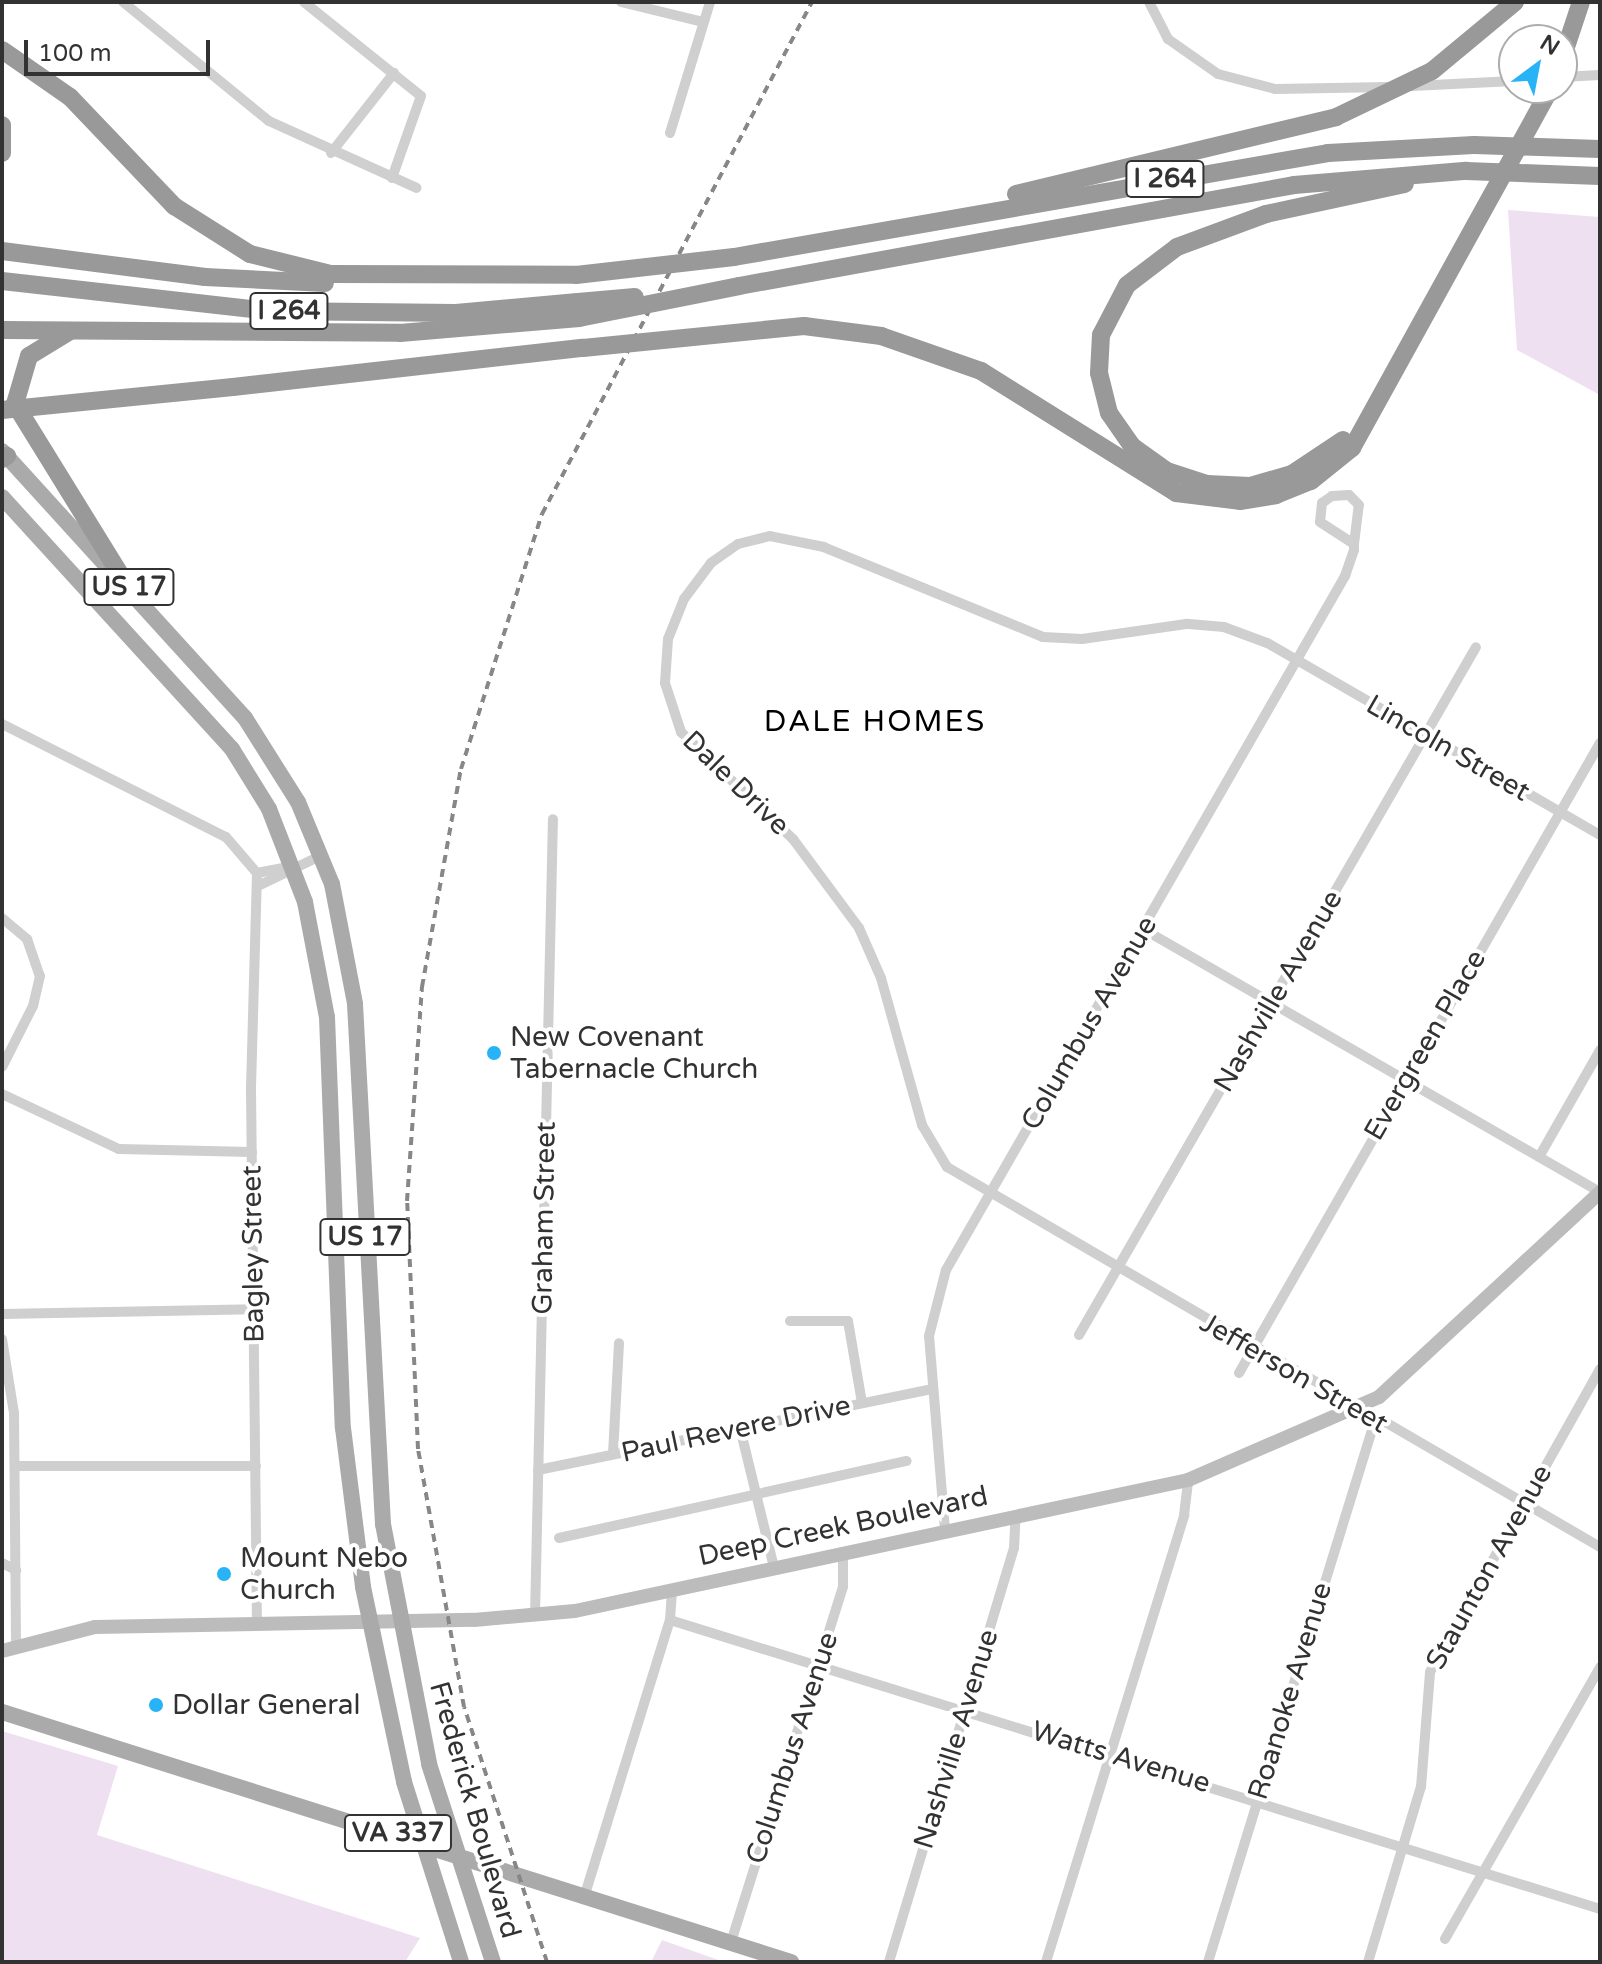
<!DOCTYPE html>
<style>
body{margin:0}
#map{position:relative;width:1602px;height:1964px;overflow:hidden;background:#fff;font-family:"Varela Round",sans-serif}
div>[style]{position:absolute}
.green>*{inset:0;background:#eee0f0}
.street>*{height:10px;margin:-5px;padding:0 5px;transform-origin:5px;border-radius:5px;background:#cfcfcf}
.secondary>*{height:14px;margin:-7px;padding:0 7px;transform-origin:7px;border-radius:7px;background:#bcbcbc}
.primary>*{height:16px;margin:-8px;padding:0 8px;transform-origin:8px;border-radius:8px;background:#aaa}
.highway>*{height:18px;margin:-9px;padding:0 9px;transform-origin:9px;border-radius:9px;background:#999}
.rail>*{height:4px;margin-top:-2px;transform-origin:0;background:repeating-linear-gradient(90deg,#878787 0 8px,transparent 0 14px)}
.highway-bridge>*{height:18px;margin:-9px;padding:0 9px;transform-origin:9px;border-radius:9px;background:#999}
.dots>*{width:22px;height:22px;translate:-50% -50%;box-sizing:border-box;border:4px solid #fff;border-radius:50%}
span{translate:-50% -50%;white-space:nowrap;text-align:center;line-height:1.15;-webkit-text-stroke:8px #fff;paint-order:stroke}
.shield-label span{padding:2px 6px;background:#fff;border:2px solid;border-radius:6px;-webkit-text-stroke-width:0}
.shield-label{font-size:26px;color:#323232;font-weight:700}
.street-label{font-size:28px;color:#323232}
.poi-label{font-size:28px;color:#323232}
.left{translate:0 -50%;text-align:left}
.neighbourhood-label{font-size:30px;color:#000;letter-spacing:2px}
.frame{position:absolute;inset:0;border:4px solid #323232;pointer-events:none}
.north{position:absolute;left:1498px;top:24px;width:80px;height:80px;box-sizing:border-box;background:#fff;border:2px solid #adadad;border-radius:50%;rotate:32deg;font-size:22px;font-weight:700;line-height:32px;text-align:center;color:#323232}
.north::after{content:'';display:block;margin:auto;width:28px;height:36px;background:#28b3f6;clip-path:polygon(50% 0,100% 100%,50% 72%,0 100%)}
.scale{position:absolute;left:24px;top:40px;width:186px;height:36px;box-sizing:border-box;border:4px solid #323232;border-top:0;padding-left:10px;font-size:24px;line-height:28px;white-space:nowrap;color:#323232;-webkit-text-stroke:6px #fff;paint-order:stroke}
</style>
<div id="map">
<div class="green">
<i style="clip-path:polygon(1508px 210px,1600px 217px,1600px 395px,1517px 350px)"></i>
<i style="clip-path:polygon(2px 1731px,118px 1766px,97px 1835px,420px 1938px,405px 1962px,2px 1962px)"></i>
<i style="clip-path:polygon(662px 1940px,724px 1962px,651px 1962px)"></i>
</div>
<div class="street">
<i style="left:123px;top:2px;width:188px;rotate:39.2deg"></i>
<i style="left:269px;top:121px;width:162px;rotate:24.4deg"></i>
<i style="left:304px;top:2px;width:150px;rotate:38.8deg"></i>
<i style="left:421px;top:96px;width:87px;rotate:109.5deg"></i>
<i style="left:621px;top:2px;width:84px;rotate:13.7deg"></i>
<i style="left:1149px;top:2px;width:42px;rotate:62.8deg"></i>
<i style="left:1168px;top:39px;width:61px;rotate:35deg"></i>
<i style="left:1218px;top:74px;width:59px;rotate:14.7deg"></i>
<i style="left:1275px;top:89px;width:113px;rotate:-1deg"></i>
<i style="left:1562px;top:77px;width:38px;rotate:-3deg"></i>
<i style="left:1412px;top:86px;width:102px;rotate:-2.8deg"></i>
<i style="left:670px;top:133px;width:137px;rotate:-73deg"></i>
<i style="left:331px;top:153px;width:102px;rotate:-51.8deg"></i>
<i style="left:2px;top:724px;width:251px;rotate:26.8deg"></i>
<i style="left:226px;top:837px;width:48px;rotate:49.3deg"></i>
<i style="left:257px;top:873px;width:217px;rotate:91.6deg"></i>
<i style="left:251px;top:1090px;width:533px;rotate:89.36deg"></i>
<i style="left:1600px;top:835px;width:384px;rotate:-150deg"></i>
<i style="left:1267px;top:643px;width:46px;rotate:-159.6deg"></i>
<i style="left:1224px;top:627px;width:38px;rotate:-175deg"></i>
<i style="left:1186px;top:624px;width:105px;rotate:171.8deg"></i>
<i style="left:1082px;top:639px;width:39px;rotate:-177deg"></i>
<i style="left:1043px;top:637px;width:237px;rotate:-157.7deg"></i>
<i style="left:824px;top:547px;width:55px;rotate:-168.5deg"></i>
<i style="left:770px;top:536px;width:33px;rotate:166deg"></i>
<i style="left:738px;top:544px;width:33px;rotate:145deg"></i>
<i style="left:711px;top:563px;width:45px;rotate:126.9deg"></i>
<i style="left:684px;top:599px;width:43px;rotate:111.8deg"></i>
<i style="left:668px;top:639px;width:44px;rotate:93.9deg"></i>
<i style="left:665px;top:683px;width:52px;rotate:71.9deg"></i>
<i style="left:681px;top:732px;width:155px;rotate:43.7deg"></i>
<i style="left:793px;top:839px;width:111px;rotate:53.4deg"></i>
<i style="left:859px;top:928px;width:55px;rotate:66.3deg"></i>
<i style="left:881px;top:978px;width:153px;rotate:74.4deg"></i>
<i style="left:922px;top:1125px;width:49px;rotate:59.2deg"></i>
<i style="left:947px;top:1167px;width:756px;rotate:30.2deg"></i>
<i style="left:257px;top:873px;width:36px;rotate:-11deg"></i>
<i style="left:260px;top:885px;width:69px;rotate:-25.8deg"></i>
<i style="left:2px;top:918px;width:33px;rotate:40deg"></i>
<i style="left:27px;top:939px;width:39px;rotate:71deg"></i>
<i style="left:40px;top:976px;width:31px;rotate:103deg"></i>
<i style="left:33px;top:1006px;width:68px;rotate:116.9deg"></i>
<i style="left:1143px;top:929px;width:527px;rotate:29.92deg"></i>
<i style="left:2px;top:1094px;width:129px;rotate:25.2deg"></i>
<i style="left:119px;top:1149px;width:133px;rotate:1.3deg"></i>
<i style="left:1539px;top:1157px;width:123px;rotate:-60.3deg"></i>
<i style="left:2px;top:1314px;width:252px;rotate:-1.1deg"></i>
<i style="left:790px;top:1321px;width:58px"></i>
<i style="left:848px;top:1321px;width:83px;rotate:80.3deg"></i>
<i style="left:1079px;top:1335px;width:794px;rotate:-60.01deg"></i>
<i style="left:2px;top:1339px;width:75px;rotate:80.8deg"></i>
<i style="left:14px;top:1413px;width:232px;rotate:89.5deg"></i>
<i style="left:1239px;top:1373px;width:726px;rotate:-60.19deg"></i>
<i style="left:740px;top:1428px;width:143px;rotate:76.3deg"></i>
<i style="left:613px;top:1454px;width:111px;rotate:-86.9deg"></i>
<i style="left:15px;top:1466px;width:241px"></i>
<i style="left:538px;top:1470px;width:403px;rotate:-11.6deg"></i>
<i style="left:945px;top:1530px;width:195px;rotate:-94.7deg"></i>
<i style="left:929px;top:1336px;width:68px;rotate:-75.6deg"></i>
<i style="left:946px;top:1270px;width:801px;rotate:-60.1deg"></i>
<i style="left:1345px;top:576px;width:28px;rotate:-71deg"></i>
<i style="left:1354px;top:550px;width:6px;rotate:-90deg"></i>
<i style="left:1354px;top:544px;width:39px;rotate:-83deg"></i>
<i style="left:1359px;top:505px;width:14px;rotate:-135deg"></i>
<i style="left:1349px;top:495px;width:17px;rotate:177deg"></i>
<i style="left:1332px;top:496px;width:12px;rotate:145deg"></i>
<i style="left:1322px;top:503px;width:19px;rotate:96deg"></i>
<i style="left:1320px;top:522px;width:40px;rotate:32.9deg"></i>
<i style="left:559px;top:1538px;width:356px;rotate:-12.5deg"></i>
<i style="left:2px;top:1563px;width:16px;rotate:27deg"></i>
<i style="left:535px;top:1616px;width:797px;rotate:-88.71deg"></i>
<i style="left:670px;top:1620px;width:974px;rotate:17.26deg"></i>
<i style="left:586px;top:1891px;width:284px;rotate:-72.8deg"></i>
<i style="left:670px;top:1620px;width:31px;rotate:-86deg"></i>
<i style="left:1445px;top:1939px;width:313px;rotate:-60.3deg"></i>
<i style="left:731px;top:1942px;width:373px;rotate:-72.5deg"></i>
<i style="left:843px;top:1586px;width:34px;rotate:-90deg"></i>
<i style="left:889px;top:1962px;width:432px;rotate:-73.2deg"></i>
<i style="left:1014px;top:1548px;width:33px;rotate:-87deg"></i>
<i style="left:1046px;top:1962px;width:468px;rotate:-72.8deg"></i>
<i style="left:1184px;top:1515px;width:35px;rotate:-83deg"></i>
<i style="left:1208px;top:1962px;width:567px;rotate:-72.87deg"></i>
<i style="left:1368px;top:1962px;width:183px;rotate:-73.2deg"></i>
<i style="left:1421px;top:1787px;width:115px;rotate:-85.5deg"></i>
<i style="left:1430px;top:1672px;width:347px;rotate:-60.7deg"></i>
</div>
<div class="secondary">
<i style="left:2px;top:1651px;width:96px;rotate:-14.5deg"></i>
<i style="left:95px;top:1627px;width:379px;rotate:-1.1deg"></i>
<i style="left:474px;top:1620px;width:101px;rotate:-5.1deg"></i>
<i style="left:575px;top:1611px;width:627px;rotate:-12.06deg"></i>
<i style="left:1188px;top:1480px;width:208px;rotate:-23.5deg"></i>
<i style="left:1379px;top:1397px;width:301px;rotate:-42.8deg"></i>
</div>
<div class="primary">
<i style="left:2px;top:451px;width:361px;rotate:47.7deg"></i>
<i style="left:245px;top:718px;width:99px;rotate:57.8deg"></i>
<i style="left:298px;top:802px;width:89px;rotate:67.5deg"></i>
<i style="left:332px;top:884px;width:122px;rotate:79.1deg"></i>
<i style="left:355px;top:1004px;width:521px;rotate:86.92deg"></i>
<i style="left:383px;top:1524px;width:244px;rotate:79.1deg"></i>
<i style="left:429px;top:1764px;width:208px;rotate:72.1deg"></i>
<i style="left:2px;top:497px;width:341px;rotate:47.6deg"></i>
<i style="left:232px;top:749px;width:70px;rotate:58.3deg"></i>
<i style="left:269px;top:809px;width:100px;rotate:68.8deg"></i>
<i style="left:305px;top:902px;width:117px;rotate:79.2deg"></i>
<i style="left:327px;top:1017px;width:411px;rotate:87.8deg"></i>
<i style="left:343px;top:1428px;width:160px;rotate:82.8deg"></i>
<i style="left:363px;top:1587px;width:199px;rotate:78.1deg"></i>
<i style="left:404px;top:1782px;width:189px;rotate:72.4deg"></i>
<i style="left:2px;top:1712px;width:828px;rotate:17.58deg"></i>
</div>
<div class="highway">
<i style="left:2px;top:50px;width:83px;rotate:34.7deg"></i>
<i style="left:70px;top:97px;width:151px;rotate:46.3deg"></i>
<i style="left:174px;top:206px;width:90px;rotate:32.3deg"></i>
<i style="left:250px;top:254px;width:83px;rotate:13.9deg"></i>
<i style="left:331px;top:274px;width:245px;rotate:0.2deg"></i>
<i style="left:1562px;top:59px;width:60px;rotate:-71.6deg"></i>
<i style="left:2px;top:125px;width:28px;rotate:90deg"></i>
<i style="left:1016px;top:194px;width:329px;rotate:-13.5deg"></i>
<i style="left:2px;top:251px;width:205px;rotate:7.3deg"></i>
<i style="left:205px;top:277px;width:120px;rotate:2.9deg"></i>
<i style="left:734px;top:257px;width:603px;rotate:-9.93deg"></i>
<i style="left:1328px;top:153px;width:146px;rotate:-3.1deg"></i>
<i style="left:1474px;top:145px;width:126px;rotate:1.8deg"></i>
<i style="left:2px;top:281px;width:271px;rotate:6.4deg"></i>
<i style="left:271px;top:311px;width:185px;rotate:0.6deg"></i>
<i style="left:456px;top:313px;width:122px;rotate:-5.2deg"></i>
<i style="left:739px;top:286px;width:564px;rotate:-10.31deg"></i>
<i style="left:1294px;top:185px;width:173px;rotate:-4.7deg"></i>
<i style="left:1466px;top:171px;width:134px;rotate:2.1deg"></i>
<i style="left:2px;top:330px;width:398px;rotate:0.4deg"></i>
<i style="left:400px;top:333px;width:180px;rotate:-4.8deg"></i>
<i style="left:70px;top:331px;width:48px;rotate:148.6deg"></i>
<i style="left:29px;top:356px;width:50px;rotate:106.3deg"></i>
<i style="left:15px;top:404px;width:213px;rotate:58.3deg"></i>
<i style="left:881px;top:336px;width:106px;rotate:19.3deg"></i>
<i style="left:981px;top:371px;width:230px;rotate:32deg"></i>
<i style="left:1176px;top:493px;width:64px;rotate:7.1deg"></i>
<i style="left:1240px;top:501px;width:36px;rotate:-9deg"></i>
<i style="left:1276px;top:495px;width:38px;rotate:-22deg"></i>
<i style="left:1311px;top:481px;width:53px;rotate:-38.8deg"></i>
<i style="left:233px;top:387px;width:352px;rotate:-6.4deg"></i>
<i style="left:1343px;top:440px;width:61px;rotate:146.3deg"></i>
<i style="left:1292px;top:474px;width:44px;rotate:164.1deg"></i>
<i style="left:1250px;top:486px;width:43px;rotate:-177.3deg"></i>
<i style="left:1207px;top:484px;width:42px;rotate:-162deg"></i>
<i style="left:1167px;top:471px;width:43px;rotate:-144.5deg"></i>
<i style="left:1132px;top:446px;width:40px;rotate:-124.9deg"></i>
<i style="left:1109px;top:413px;width:41px;rotate:-104deg"></i>
<i style="left:1099px;top:373px;width:38px;rotate:-87deg"></i>
<i style="left:1101px;top:335px;width:56px;rotate:-62.5deg"></i>
<i style="left:1127px;top:285px;width:63px;rotate:-37.2deg"></i>
<i style="left:1177px;top:247px;width:95px;rotate:-20.3deg"></i>
<i style="left:1266px;top:214px;width:142px;rotate:-12.2deg"></i>
<i style="left:2px;top:459px;width:6px;rotate:-31deg"></i>
</div>
<div class="rail">
<i style="left:547px;top:1962px;width:268px;rotate:-108deg"></i>
<i style="left:464px;top:1707px;width:262px;rotate:-100.1deg"></i>
<i style="left:418px;top:1449px;width:248px;rotate:-92.5deg"></i>
<i style="left:407px;top:1201px;width:215px;rotate:-86deg"></i>
<i style="left:422px;top:987px;width:221px;rotate:-79.9deg"></i>
<i style="left:461px;top:769px;width:268px;rotate:-72.4deg"></i>
<i style="left:542px;top:514px;width:579px;rotate:-62.2deg"></i>
</div>
<div class="highway-bridge">
<i style="left:1336px;top:117px;width:106px;rotate:-25.6deg"></i>
<i style="left:1432px;top:71px;width:108px;rotate:-39.7deg"></i>
<i style="left:576px;top:275px;width:159px;rotate:-6.5deg"></i>
<i style="left:578px;top:302px;width:57px;rotate:-5deg"></i>
<i style="left:579px;top:318px;width:163px;rotate:-11.3deg"></i>
<i style="left:583px;top:348px;width:222px;rotate:-5.7deg"></i>
<i style="left:804px;top:326px;width:78px;rotate:7.4deg"></i>
<i style="left:2px;top:410px;width:232px;rotate:-5.7deg"></i>
<i style="left:1352px;top:448px;width:411px;rotate:-61.1deg"></i>
</div>
<div class="dots">
<i style="left:494px;top:1053px;background:#28b3f6"></i>
<i style="left:224px;top:1574px;background:#28b3f6"></i>
<i style="left:156px;top:1705px;background:#28b3f6"></i>
</div>
<div class="shield-label">
<span style="left:1165px;top:179px">I 264</span>
<span style="left:289px;top:311px">I 264</span>
<span style="left:129px;top:587px">US 17</span>
<span style="left:365px;top:1237px">US 17</span>
<span style="left:398px;top:1833px">VA 337</span>
</div>
<div class="street-label">
<span style="left:1448px;top:748px;rotate:30deg">Lincoln Street</span>
<span style="left:736px;top:783px;rotate:44deg">Dale Drive</span>
<span style="left:1278px;top:991px;rotate:-60deg">Nashville Avenue</span>
<span style="left:1089px;top:1023px;rotate:-60deg">Columbus Avenue</span>
<span style="left:1425px;top:1045px;rotate:-60deg">Evergreen Place</span>
<span style="left:544px;top:1218px;rotate:-89deg">Graham Street</span>
<span style="left:253px;top:1254px;rotate:-91deg">Bagley Street</span>
<span style="left:1294px;top:1373px;rotate:30deg">Jefferson Street</span>
<span style="left:736px;top:1429px;rotate:-12deg">Paul Revere Drive</span>
<span style="left:843px;top:1526px;rotate:-12deg">Deep Creek Boulevard</span>
<span style="left:1489px;top:1567px;rotate:-61deg">Staunton Avenue</span>
<span style="left:1290px;top:1691px;rotate:-73deg">Roanoke Avenue</span>
<span style="left:956px;top:1739px;rotate:-73deg">Nashville Avenue</span>
<span style="left:792px;top:1748px;rotate:-72deg">Columbus Avenue</span>
<span style="left:1121px;top:1757px;rotate:17deg">Watts Avenue</span>
<span style="left:475px;top:1810px;rotate:74deg">Frederick Boulevard</span>
</div>
<div class="poi-label">
<span class="left" style="left:510px;top:1053px">New Covenant<br>Tabernacle Church</span>
<span class="left" style="left:240px;top:1574px">Mount Nebo<br>Church</span>
<span class="left" style="left:172px;top:1705px">Dollar General</span>
</div>
<div class="neighbourhood-label">
<span style="left:875px;top:722px">DALE HOMES</span>
</div>
<div class="frame"></div>
<div class="north">N</div>
<div class="scale">100 m</div>
</div>
